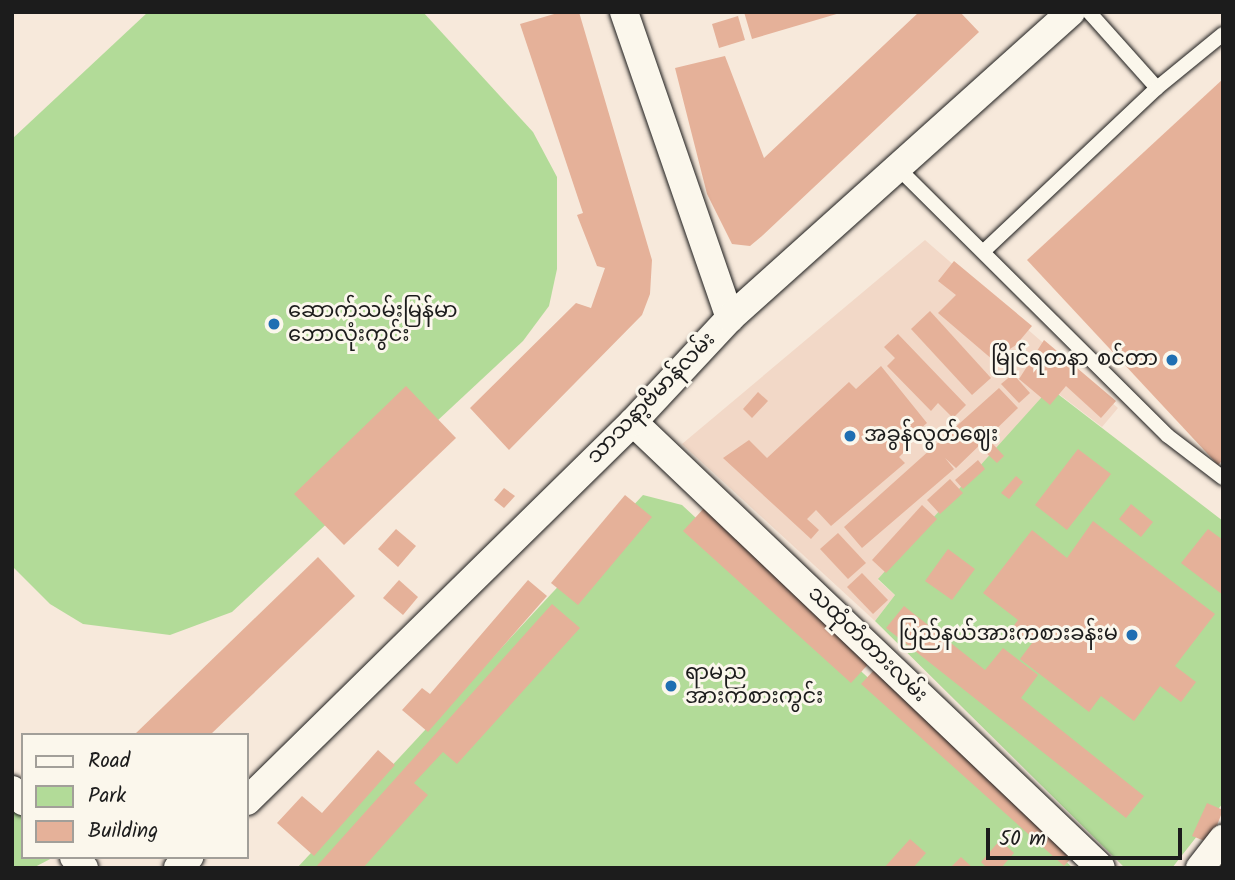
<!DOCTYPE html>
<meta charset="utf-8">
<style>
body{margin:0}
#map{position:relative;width:1235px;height:880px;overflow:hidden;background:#f7e9db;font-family:Kalam,"Noto Sans Myanmar",sans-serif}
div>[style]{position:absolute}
.built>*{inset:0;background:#f2d8c7}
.green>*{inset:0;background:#b2db98}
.building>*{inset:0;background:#e5b199}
.roads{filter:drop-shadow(0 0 2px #1c1c1c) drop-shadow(0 0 2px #1c1c1c)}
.lane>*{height:14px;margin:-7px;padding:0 7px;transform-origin:7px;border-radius:7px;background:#fbf7ec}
.street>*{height:28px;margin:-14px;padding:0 14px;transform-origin:14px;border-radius:14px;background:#fbf7ec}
.dots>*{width:19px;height:19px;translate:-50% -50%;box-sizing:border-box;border:4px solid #fbf7ec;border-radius:50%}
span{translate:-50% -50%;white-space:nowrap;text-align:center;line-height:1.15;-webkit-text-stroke:6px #fbf7ec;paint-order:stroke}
.poi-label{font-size:21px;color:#1c1c1c}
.left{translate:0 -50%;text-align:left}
.right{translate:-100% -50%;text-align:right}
.street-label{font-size:21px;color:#1c1c1c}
.frame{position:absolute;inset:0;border:14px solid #1c1c1c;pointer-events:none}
.legend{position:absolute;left:21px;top:733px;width:228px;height:126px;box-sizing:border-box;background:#fbf7ec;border:2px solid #a29f99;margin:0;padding:9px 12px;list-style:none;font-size:21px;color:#1c1c1c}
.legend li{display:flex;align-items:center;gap:14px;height:35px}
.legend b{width:35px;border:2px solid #a29f99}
.scale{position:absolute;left:986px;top:828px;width:196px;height:32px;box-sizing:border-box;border:4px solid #1c1c1c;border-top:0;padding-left:9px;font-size:21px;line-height:24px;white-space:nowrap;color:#1c1c1c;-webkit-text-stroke:5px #fbf7ec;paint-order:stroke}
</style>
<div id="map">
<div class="built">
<i style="clip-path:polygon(925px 240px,1118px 408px,1102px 427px,1051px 388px,878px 580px,895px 595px,875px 621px,682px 444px)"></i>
</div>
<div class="green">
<i style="clip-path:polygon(148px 12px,423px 12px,533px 132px,557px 177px,557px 269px,549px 306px,523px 341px,232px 612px,170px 635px,83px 624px,50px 604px,12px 566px,12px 139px)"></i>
<i style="clip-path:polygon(1050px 388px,1223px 521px,1223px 803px,1172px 868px,1125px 868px,875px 621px,895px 595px,878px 579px)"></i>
<i style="clip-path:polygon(643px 495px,682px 505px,1073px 868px,297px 868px)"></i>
<i style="clip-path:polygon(12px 807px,23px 818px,23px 857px,54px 857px,33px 868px,12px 868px)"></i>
</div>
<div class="building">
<i style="clip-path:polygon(561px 12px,579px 12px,652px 260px,650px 294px,642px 315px,509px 450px,470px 408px,576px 303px,591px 308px,605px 268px,597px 266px,577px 215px,583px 213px,520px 24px)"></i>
<i style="clip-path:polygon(744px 12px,840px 12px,840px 13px,752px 39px)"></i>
<i style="clip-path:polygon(919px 12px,960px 12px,979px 32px,762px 236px,750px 246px,732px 244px,707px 194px,675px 68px,725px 56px,764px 158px)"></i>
<i style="clip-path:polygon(738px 16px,745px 40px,719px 48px,712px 24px)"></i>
<i style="clip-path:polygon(1223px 79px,1223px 460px,1218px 465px,1027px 260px)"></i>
<i style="clip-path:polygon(954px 261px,1032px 326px,1016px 345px,993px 360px,938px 313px,956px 295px,938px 281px)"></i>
<i style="clip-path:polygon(930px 311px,991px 378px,972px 395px,911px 329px)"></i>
<i style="clip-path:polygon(898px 334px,966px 405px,953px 418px,938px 403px,931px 411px,887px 366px,895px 358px,884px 347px)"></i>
<i style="clip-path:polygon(1044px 340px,1116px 401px,1101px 418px,1066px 386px,1050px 405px,1019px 379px)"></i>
<i style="clip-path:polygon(881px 366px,927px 423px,905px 442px,910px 446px,899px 457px,905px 463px,831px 526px,816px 510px,807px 519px,819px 530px,811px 539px,723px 458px,749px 440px,767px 458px,849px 382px,856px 389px)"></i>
<i style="clip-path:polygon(1013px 374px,1030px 393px,1019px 403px,1001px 384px)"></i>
<i style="clip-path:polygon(406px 386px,456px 438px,344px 545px,294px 494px)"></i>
<i style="clip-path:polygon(999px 388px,1018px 408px,956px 468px,945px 458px,954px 469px,862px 548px,844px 527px)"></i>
<i style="clip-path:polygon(758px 392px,768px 401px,752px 418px,743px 409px)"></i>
<i style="clip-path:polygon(992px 443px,1004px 456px,997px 463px,984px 451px)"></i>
<i style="clip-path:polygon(1078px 449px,1111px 474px,1067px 530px,1035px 505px)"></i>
<i style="clip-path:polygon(978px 460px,985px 469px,963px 489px,955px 480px)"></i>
<i style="clip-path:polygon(1016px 476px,1023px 482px,1009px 499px,1001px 493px)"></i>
<i style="clip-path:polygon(950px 479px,963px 493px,940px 514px,927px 500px)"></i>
<i style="clip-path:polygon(504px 488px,515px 496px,504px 508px,494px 500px)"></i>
<i style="clip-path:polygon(625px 495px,652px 517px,578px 605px,551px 583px)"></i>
<i style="clip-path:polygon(1131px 504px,1153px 522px,1141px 537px,1119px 519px)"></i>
<i style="clip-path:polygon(922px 505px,937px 519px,886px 573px,872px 560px)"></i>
<i style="clip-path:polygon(705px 507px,873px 659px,851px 683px,683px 531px)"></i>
<i style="clip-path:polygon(1093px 521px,1215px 614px,1175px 666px,1196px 682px,1181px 702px,1160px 686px,1134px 721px,1101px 696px,1089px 712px,1020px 659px,1032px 643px,1012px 628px,1018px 620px,983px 593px,1032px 530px,1067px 558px)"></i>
<i style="clip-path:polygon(396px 529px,416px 546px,398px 567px,378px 549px)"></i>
<i style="clip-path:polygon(1208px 529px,1223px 540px,1223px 595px,1181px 563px)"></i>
<i style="clip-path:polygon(838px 533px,866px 563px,848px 579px,820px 549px)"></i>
<i style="clip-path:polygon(948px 549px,975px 569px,952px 600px,925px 581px)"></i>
<i style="clip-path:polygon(318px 557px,355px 596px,210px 735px,134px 735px)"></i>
<i style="clip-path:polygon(862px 573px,888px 600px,873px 614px,847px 587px)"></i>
<i style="clip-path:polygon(399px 580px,418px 597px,403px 615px,383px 598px)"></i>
<i style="clip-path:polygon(528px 580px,547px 596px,428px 732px,402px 710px,422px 688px,430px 694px)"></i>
<i style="clip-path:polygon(552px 604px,580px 628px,457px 764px,443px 752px,414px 783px,428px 795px,363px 868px,315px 868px)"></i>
<i style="clip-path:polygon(904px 606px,985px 670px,1003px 648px,1038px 675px,1021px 698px,1144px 796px,1126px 818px,886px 628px)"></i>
<i style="clip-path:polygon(875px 669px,1078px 851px,1064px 866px,861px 684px)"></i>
<i style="clip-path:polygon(378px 750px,395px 765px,314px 856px,277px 823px,302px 796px,322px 813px)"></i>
<i style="clip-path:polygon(1207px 803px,1223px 810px,1210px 843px,1192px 836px)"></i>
<i style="clip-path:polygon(910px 839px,926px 853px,913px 868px,884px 868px)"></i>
<i style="clip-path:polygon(1000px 840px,1014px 853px,1001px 868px,987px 868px,981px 862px)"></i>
<i style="clip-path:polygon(961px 857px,973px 868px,950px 868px)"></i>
</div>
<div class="roads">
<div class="lane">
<i style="left:1089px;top:12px;width:102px;rotate:48.2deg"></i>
<i style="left:898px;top:168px;width:380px;rotate:44.8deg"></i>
<i style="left:1168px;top:436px;width:69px;rotate:37.4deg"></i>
<i style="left:985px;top:250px;width:236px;rotate:-43.3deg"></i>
<i style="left:1157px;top:88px;width:85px;rotate:-39.3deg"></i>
</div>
<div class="street">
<i style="left:624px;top:12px;width:324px;rotate:70.9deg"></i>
<i style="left:633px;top:422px;width:646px;rotate:43.62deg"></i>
<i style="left:12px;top:790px;width:16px;rotate:45deg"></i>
<i style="left:247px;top:801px;width:541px;rotate:-44.48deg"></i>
<i style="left:633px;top:422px;width:142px;rotate:-47deg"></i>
<i style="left:730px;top:318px;width:458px;rotate:-41.9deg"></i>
<i style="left:74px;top:857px;width:15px;rotate:48deg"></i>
<i style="left:178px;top:868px;width:16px;rotate:-45deg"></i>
<i style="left:1200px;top:868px;width:37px;rotate:-52deg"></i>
</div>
</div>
<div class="dots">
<i style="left:274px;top:324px;background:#1f6fb2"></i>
<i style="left:1172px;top:360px;background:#1f6fb2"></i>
<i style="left:850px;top:436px;background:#1f6fb2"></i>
<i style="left:1132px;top:635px;background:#1f6fb2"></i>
<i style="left:671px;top:686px;background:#1f6fb2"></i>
</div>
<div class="poi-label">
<span class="left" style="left:288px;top:324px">ဆောက်သမ်းမြန်မာ<br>ဘောလုံးကွင်း</span>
<span class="right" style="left:1158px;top:360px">မြိုင်ရတနာ စင်တာ</span>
<span class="left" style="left:864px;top:436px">အခွန်လွတ်ဈေး</span>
<span class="right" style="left:1118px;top:635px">ပြည်နယ်အားကစားခန်းမ</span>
<span class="left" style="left:685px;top:686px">ရာမည<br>အားကစားကွင်း</span>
</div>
<div class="street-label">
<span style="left:652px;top:399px;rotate:-46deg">သာသနာ့ဗိမာန်လမ်း</span>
<span style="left:867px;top:645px;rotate:44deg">သထုံတံတားလမ်း</span>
</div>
<div class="frame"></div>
<ul class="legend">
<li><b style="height:9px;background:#fbf7ec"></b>Road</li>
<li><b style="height:19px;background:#b2db98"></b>Park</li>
<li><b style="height:19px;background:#e5b199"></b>Building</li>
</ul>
<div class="scale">50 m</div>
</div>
